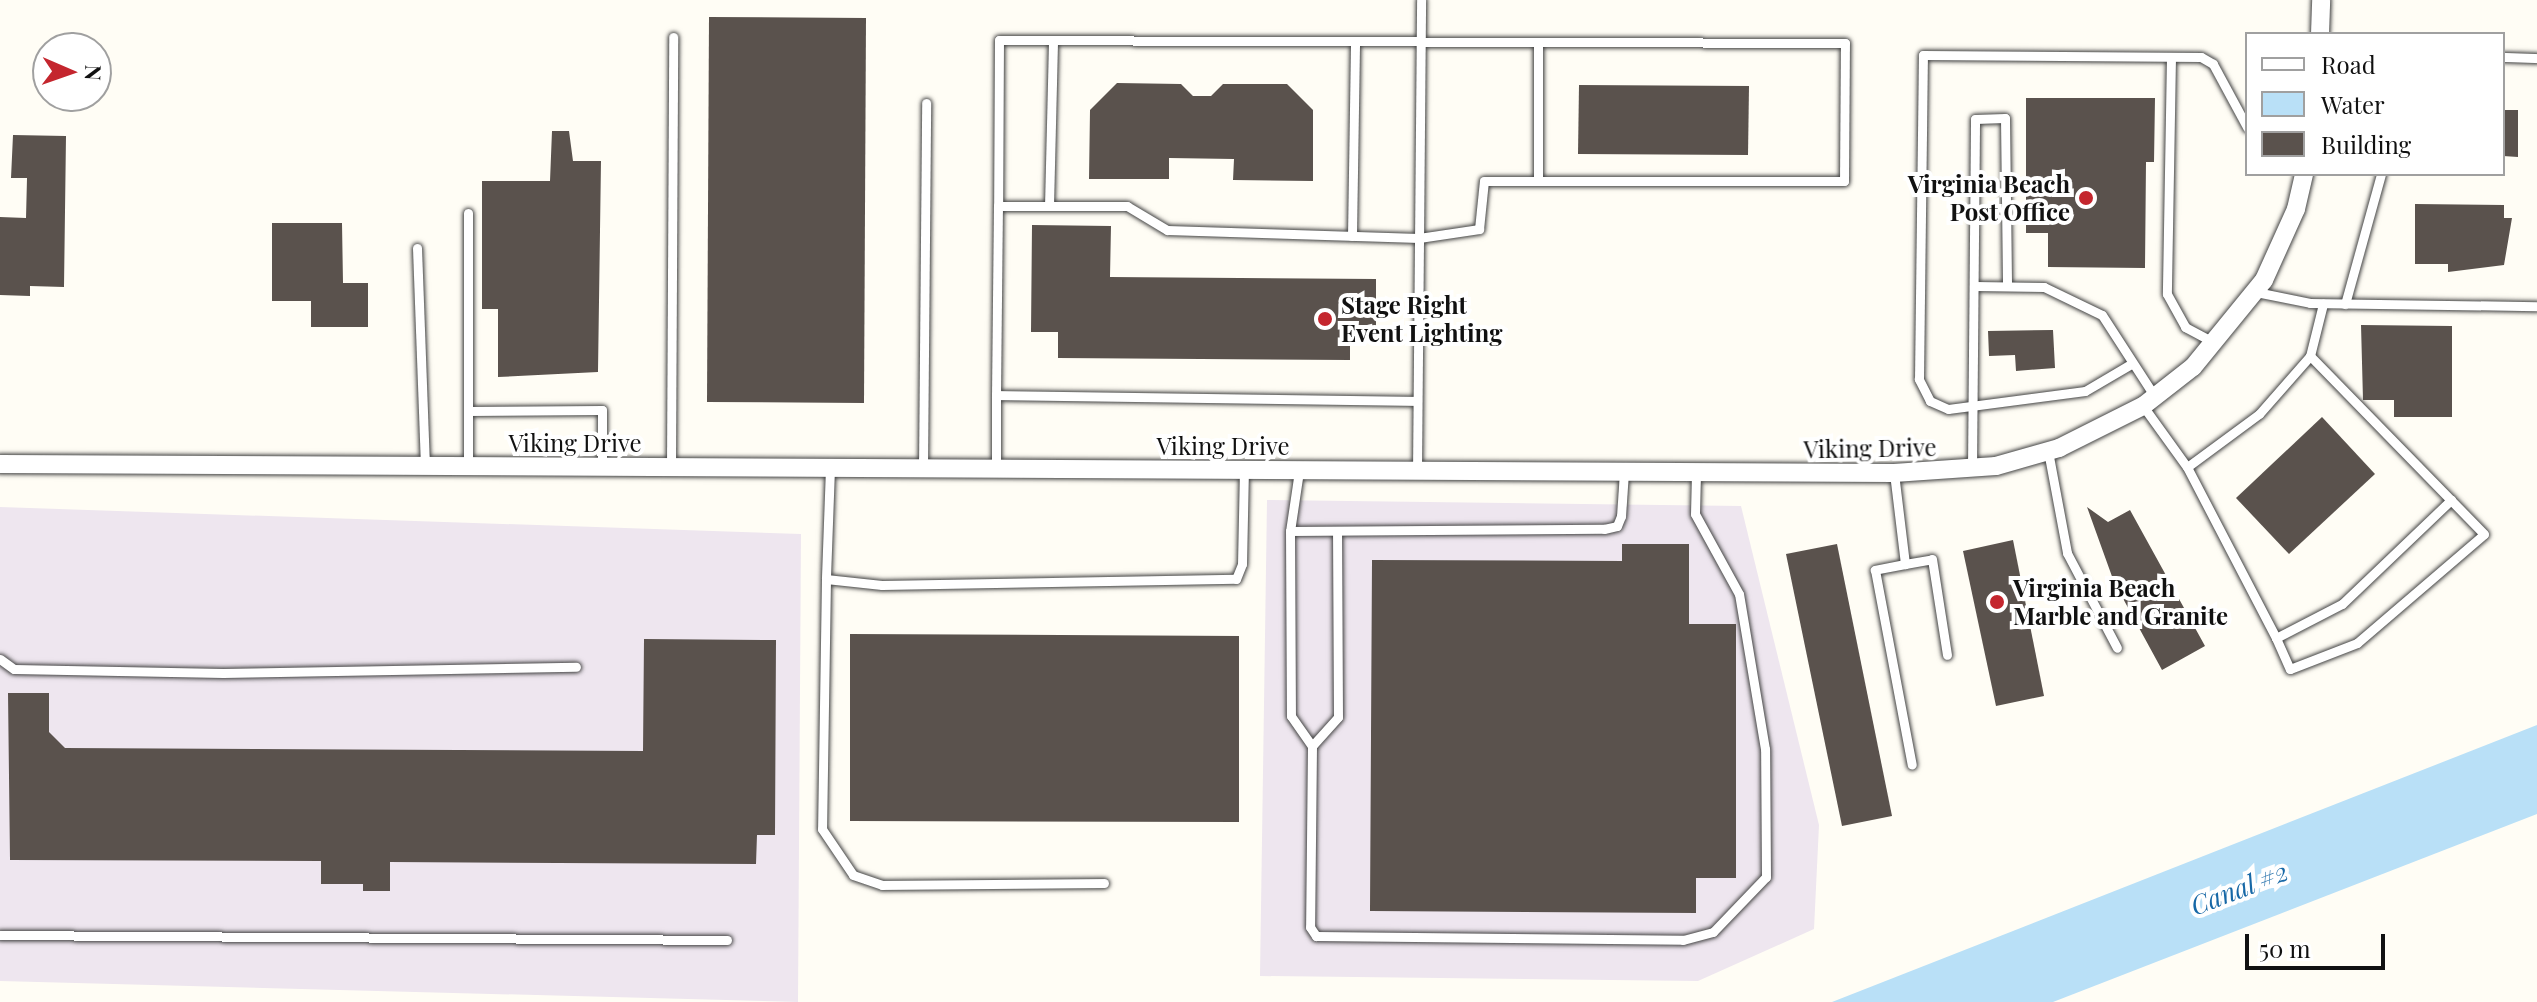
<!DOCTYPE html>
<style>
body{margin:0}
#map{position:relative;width:2537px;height:1002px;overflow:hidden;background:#fffdf5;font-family:"Playfair Display",serif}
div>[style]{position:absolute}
.industrial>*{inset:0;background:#eee6ef}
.water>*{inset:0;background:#b9e0f7}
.building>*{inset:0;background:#5a524d}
.roads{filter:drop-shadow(0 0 2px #444) drop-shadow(0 0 2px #444)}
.lane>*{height:9px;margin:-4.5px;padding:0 4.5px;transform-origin:4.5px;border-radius:4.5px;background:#fff}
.street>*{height:18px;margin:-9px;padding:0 9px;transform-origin:9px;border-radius:9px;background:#fff}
.dots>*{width:22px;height:22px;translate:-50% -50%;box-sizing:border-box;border:4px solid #fff;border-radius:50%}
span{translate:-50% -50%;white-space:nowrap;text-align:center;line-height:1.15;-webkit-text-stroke:8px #fff;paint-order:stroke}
.poi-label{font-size:24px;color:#111;font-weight:700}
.right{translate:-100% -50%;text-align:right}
.left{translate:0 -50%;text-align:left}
.street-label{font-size:24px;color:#111}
.water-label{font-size:26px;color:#1768a6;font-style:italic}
.legend{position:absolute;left:2245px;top:32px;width:260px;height:144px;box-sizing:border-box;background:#fff;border:2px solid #a0a0a0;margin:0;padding:10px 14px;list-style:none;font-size:24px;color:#111}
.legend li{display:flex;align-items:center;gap:16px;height:40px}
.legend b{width:40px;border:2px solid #a0a0a0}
.north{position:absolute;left:32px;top:32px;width:80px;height:80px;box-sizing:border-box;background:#fff;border:2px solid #a0a0a0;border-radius:50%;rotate:92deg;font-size:22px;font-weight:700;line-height:32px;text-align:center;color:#111}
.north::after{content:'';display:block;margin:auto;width:28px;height:36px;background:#c4262e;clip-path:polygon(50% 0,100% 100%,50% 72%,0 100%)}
.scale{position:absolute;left:2245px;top:934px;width:140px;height:36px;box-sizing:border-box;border:4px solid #111;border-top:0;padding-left:10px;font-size:24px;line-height:28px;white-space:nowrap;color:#111;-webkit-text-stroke:6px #fff;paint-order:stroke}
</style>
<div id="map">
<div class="industrial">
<i style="clip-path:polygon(1267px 500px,1741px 506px,1819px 825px,1814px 929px,1698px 981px,1260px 976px)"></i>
<i style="clip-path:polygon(0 507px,801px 534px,798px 1002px,0 981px)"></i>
</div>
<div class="water">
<i style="clip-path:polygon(2537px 725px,2537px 814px,2053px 1002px,1832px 1002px)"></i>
</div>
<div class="building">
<i style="clip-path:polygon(709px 17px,866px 18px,864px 403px,707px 402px)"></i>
<i style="clip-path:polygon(1117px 83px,1181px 84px,1193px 96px,1211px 96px,1223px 84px,1287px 84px,1313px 110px,1313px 181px,1233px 180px,1234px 159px,1169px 158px,1169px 179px,1089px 179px,1090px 110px)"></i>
<i style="clip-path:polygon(1579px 85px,1749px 86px,1748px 155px,1578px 154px)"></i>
<i style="clip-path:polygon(2026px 98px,2155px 98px,2154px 162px,2146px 162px,2145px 268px,2048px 267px,2048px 233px,2026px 233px)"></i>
<i style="clip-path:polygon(2503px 110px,2518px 110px,2518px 157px,2503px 156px)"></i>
<i style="clip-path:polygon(552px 131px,569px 131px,573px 161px,601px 161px,598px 372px,498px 377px,498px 309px,482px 309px,482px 181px,550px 181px)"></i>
<i style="clip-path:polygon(13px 135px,66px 136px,64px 287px,30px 286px,30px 296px,0 295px,0 217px,26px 218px,27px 178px,11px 178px)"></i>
<i style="clip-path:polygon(2415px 204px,2504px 205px,2504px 218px,2512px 218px,2504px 265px,2448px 272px,2448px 264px,2415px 264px)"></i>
<i style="clip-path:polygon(272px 223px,342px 223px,343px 283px,368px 283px,368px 327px,311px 327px,311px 301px,272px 301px)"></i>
<i style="clip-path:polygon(1032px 225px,1111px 226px,1110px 277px,1376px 279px,1376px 335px,1350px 334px,1350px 360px,1058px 358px,1058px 332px,1031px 332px)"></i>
<i style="clip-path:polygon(2361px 325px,2452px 326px,2452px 417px,2394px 417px,2394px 400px,2363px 400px)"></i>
<i style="clip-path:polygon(2053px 330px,2055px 368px,2016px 371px,2015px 355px,1989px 356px,1988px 331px)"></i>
<i style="clip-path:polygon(2322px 417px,2375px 474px,2289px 554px,2236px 498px)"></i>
<i style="clip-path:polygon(2087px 507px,2108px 522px,2130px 510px,2205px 646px,2162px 670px,2114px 582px)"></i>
<i style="clip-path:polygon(2013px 540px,2044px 696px,1996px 706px,1963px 551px)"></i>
<i style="clip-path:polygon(1622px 544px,1689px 544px,1689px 624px,1736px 624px,1736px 878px,1696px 878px,1696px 913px,1370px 911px,1372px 560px,1622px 561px)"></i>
<i style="clip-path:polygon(1837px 544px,1892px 816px,1842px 826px,1786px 554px)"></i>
<i style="clip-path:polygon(850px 634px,1239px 636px,1239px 822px,850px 821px)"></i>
<i style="clip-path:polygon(644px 639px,776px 640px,775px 835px,757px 835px,756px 864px,390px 862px,390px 891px,363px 891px,363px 884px,321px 884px,321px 861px,10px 860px,8px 693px,49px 693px,49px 732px,65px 748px,643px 751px)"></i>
</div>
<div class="roads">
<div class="lane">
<i style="left:1538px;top:43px;width:138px;rotate:90deg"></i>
<i style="left:2171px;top:57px;width:237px;rotate:91deg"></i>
<i style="left:2167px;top:294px;width:38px;rotate:61deg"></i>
<i style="left:2185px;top:327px;width:34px;rotate:28deg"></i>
<i style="left:2503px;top:57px;width:34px;rotate:2deg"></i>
<i style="left:1049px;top:206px;width:165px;rotate:-88.6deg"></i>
<i style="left:1352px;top:236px;width:194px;rotate:-89.1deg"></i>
<i style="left:417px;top:248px;width:218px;rotate:87.9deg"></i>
<i style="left:1975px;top:286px;width:69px;rotate:0.8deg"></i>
<i style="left:2044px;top:287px;width:64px;rotate:25.8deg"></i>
<i style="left:2102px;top:315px;width:98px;rotate:57.1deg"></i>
<i style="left:2256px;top:292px;width:55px;rotate:11.5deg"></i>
<i style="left:2310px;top:303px;width:227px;rotate:0.8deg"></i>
<i style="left:2345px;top:304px;width:135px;rotate:-74.5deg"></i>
<i style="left:2310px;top:356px;width:77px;rotate:131.3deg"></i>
<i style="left:2259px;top:414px;width:89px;rotate:143.6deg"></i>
<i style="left:2187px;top:467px;width:193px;rotate:62.5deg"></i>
<i style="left:2276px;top:638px;width:74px;rotate:-27.3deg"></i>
<i style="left:2342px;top:604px;width:151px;rotate:-43.7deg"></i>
<i style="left:2131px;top:364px;width:53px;rotate:149.6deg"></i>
<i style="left:2085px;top:391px;width:138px;rotate:172.5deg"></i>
<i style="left:1948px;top:409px;width:20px;rotate:-156deg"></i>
<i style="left:1930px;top:401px;width:25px;rotate:-117deg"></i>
<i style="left:1919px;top:379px;width:324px;rotate:-89.3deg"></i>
<i style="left:1923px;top:55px;width:278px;rotate:0.4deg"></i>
<i style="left:2201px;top:57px;width:14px;rotate:30deg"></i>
<i style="left:2213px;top:64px;width:72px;rotate:61.6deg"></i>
<i style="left:996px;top:395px;width:189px;rotate:-89.4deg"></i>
<i style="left:998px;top:206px;width:129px"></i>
<i style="left:1127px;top:206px;width:47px;rotate:31deg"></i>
<i style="left:1167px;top:230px;width:252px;rotate:1.8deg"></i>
<i style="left:1419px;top:238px;width:61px;rotate:-8.5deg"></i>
<i style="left:1479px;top:229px;width:48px;rotate:-84.1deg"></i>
<i style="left:1484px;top:181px;width:360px"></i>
<i style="left:1844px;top:181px;width:138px;rotate:-89.6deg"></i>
<i style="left:1845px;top:43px;width:846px;rotate:-179.8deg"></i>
<i style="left:999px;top:40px;width:166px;rotate:90.3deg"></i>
<i style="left:2143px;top:406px;width:75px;rotate:54.2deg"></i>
<i style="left:468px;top:411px;width:134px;rotate:-0.4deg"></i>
<i style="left:602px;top:410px;width:57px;rotate:90deg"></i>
<i style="left:2048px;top:451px;width:104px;rotate:79.4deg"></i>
<i style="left:2067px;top:553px;width:107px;rotate:62.2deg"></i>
<i style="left:468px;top:466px;width:253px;rotate:-90deg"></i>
<i style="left:671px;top:467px;width:430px;rotate:-89.7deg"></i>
<i style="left:830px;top:468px;width:111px;rotate:92.1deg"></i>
<i style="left:826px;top:579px;width:56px;rotate:6.1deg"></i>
<i style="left:882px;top:585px;width:354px;rotate:-1deg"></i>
<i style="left:1236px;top:579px;width:16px;rotate:-68deg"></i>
<i style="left:1242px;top:564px;width:94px;rotate:-88.8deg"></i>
<i style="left:1972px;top:468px;width:349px;rotate:-89.5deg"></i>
<i style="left:1975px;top:119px;width:30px;rotate:-2deg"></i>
<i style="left:2005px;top:118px;width:167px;rotate:89.3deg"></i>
<i style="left:923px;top:469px;width:366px;rotate:-89.5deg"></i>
<i style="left:996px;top:469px;width:74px;rotate:-90deg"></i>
<i style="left:996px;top:395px;width:421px;rotate:0.8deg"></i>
<i style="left:1299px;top:471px;width:61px;rotate:98.5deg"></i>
<i style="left:1290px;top:531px;width:314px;rotate:-0.4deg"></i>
<i style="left:1604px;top:529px;width:13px;rotate:-13deg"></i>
<i style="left:1617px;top:526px;width:11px;rotate:-68deg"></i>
<i style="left:1621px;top:516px;width:44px;rotate:-86.1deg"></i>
<i style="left:1417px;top:471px;width:471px;rotate:-89.5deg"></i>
<i style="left:1894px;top:473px;width:92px;rotate:83.1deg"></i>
<i style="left:1905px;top:564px;width:27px;rotate:-10deg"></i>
<i style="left:1932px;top:559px;width:97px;rotate:81.1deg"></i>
<i style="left:1290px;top:531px;width:185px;rotate:89.7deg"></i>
<i style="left:1291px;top:716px;width:37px;rotate:55deg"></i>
<i style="left:1312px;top:746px;width:39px;rotate:-48deg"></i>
<i style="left:1338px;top:717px;width:186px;rotate:-90.3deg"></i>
<i style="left:1905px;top:564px;width:31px;rotate:169deg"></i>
<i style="left:1875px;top:570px;width:198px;rotate:79.3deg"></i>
<i style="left:826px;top:579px;width:250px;rotate:90.9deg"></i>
<i style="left:822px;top:829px;width:55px;rotate:56deg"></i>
<i style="left:853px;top:875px;width:31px;rotate:19deg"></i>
<i style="left:882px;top:885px;width:222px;rotate:-0.5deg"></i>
<i style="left:2276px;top:638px;width:34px;rotate:66deg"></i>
<i style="left:2290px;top:669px;width:72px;rotate:-21.2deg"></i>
<i style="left:2357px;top:643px;width:167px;rotate:-40.6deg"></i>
<i style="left:2484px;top:534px;width:249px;rotate:-134.3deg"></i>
<i style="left:2310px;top:356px;width:54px;rotate:-76deg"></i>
<i style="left:0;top:659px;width:17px;rotate:36deg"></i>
<i style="left:14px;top:669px;width:209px;rotate:1.1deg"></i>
<i style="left:223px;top:673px;width:353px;rotate:-1deg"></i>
<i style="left:1312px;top:746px;width:181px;rotate:90.6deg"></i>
<i style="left:1310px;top:927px;width:11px;rotate:56deg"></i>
<i style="left:1316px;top:936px;width:367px;rotate:0.6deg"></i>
<i style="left:1683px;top:940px;width:31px;rotate:-15deg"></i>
<i style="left:1713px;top:932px;width:76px;rotate:-46.1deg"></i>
<i style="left:1766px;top:877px;width:128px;rotate:-90.4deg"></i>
<i style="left:1765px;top:749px;width:157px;rotate:-99.5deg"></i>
<i style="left:1739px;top:594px;width:91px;rotate:-118.8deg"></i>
<i style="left:1695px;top:514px;width:42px;rotate:-88.6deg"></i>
<i style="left:0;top:935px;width:727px;rotate:0.39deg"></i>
</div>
<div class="street">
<i style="left:2320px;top:34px;width:34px;rotate:-88deg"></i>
<i style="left:0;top:464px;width:1894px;rotate:0.27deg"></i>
<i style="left:1894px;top:473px;width:102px;rotate:-3.9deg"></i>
<i style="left:1996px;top:466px;width:66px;rotate:-15.9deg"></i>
<i style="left:2059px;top:448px;width:94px;rotate:-26.6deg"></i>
<i style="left:2143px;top:406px;width:63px;rotate:-38deg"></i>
<i style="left:2193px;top:367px;width:112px;rotate:-50.8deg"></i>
<i style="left:2264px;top:280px;width:78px;rotate:-65.7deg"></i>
<i style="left:2296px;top:209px;width:36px;rotate:-77deg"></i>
</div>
</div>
<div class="dots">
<i style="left:2086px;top:198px;background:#c4262e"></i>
<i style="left:1325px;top:319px;background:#c4262e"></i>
<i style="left:1997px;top:602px;background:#c4262e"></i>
</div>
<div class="poi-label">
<span class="right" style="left:2070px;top:198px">Virginia Beach<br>Post Office</span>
<span class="left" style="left:1341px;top:319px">Stage Right<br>Event Lighting</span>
<span class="left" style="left:2013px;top:602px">Virginia Beach<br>Marble and Granite</span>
</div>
<div class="street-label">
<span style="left:575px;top:443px">Viking Drive</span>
<span style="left:1223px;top:446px">Viking Drive</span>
<span style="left:1870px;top:448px;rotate:-1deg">Viking Drive</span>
</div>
<div class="water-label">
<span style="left:2239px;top:888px;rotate:-21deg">Canal #2</span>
</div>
<ul class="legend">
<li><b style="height:10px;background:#fff"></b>Road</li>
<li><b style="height:22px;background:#b9e0f7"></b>Water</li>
<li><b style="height:22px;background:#5a524d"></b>Building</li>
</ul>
<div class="north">N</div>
<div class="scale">50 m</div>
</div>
